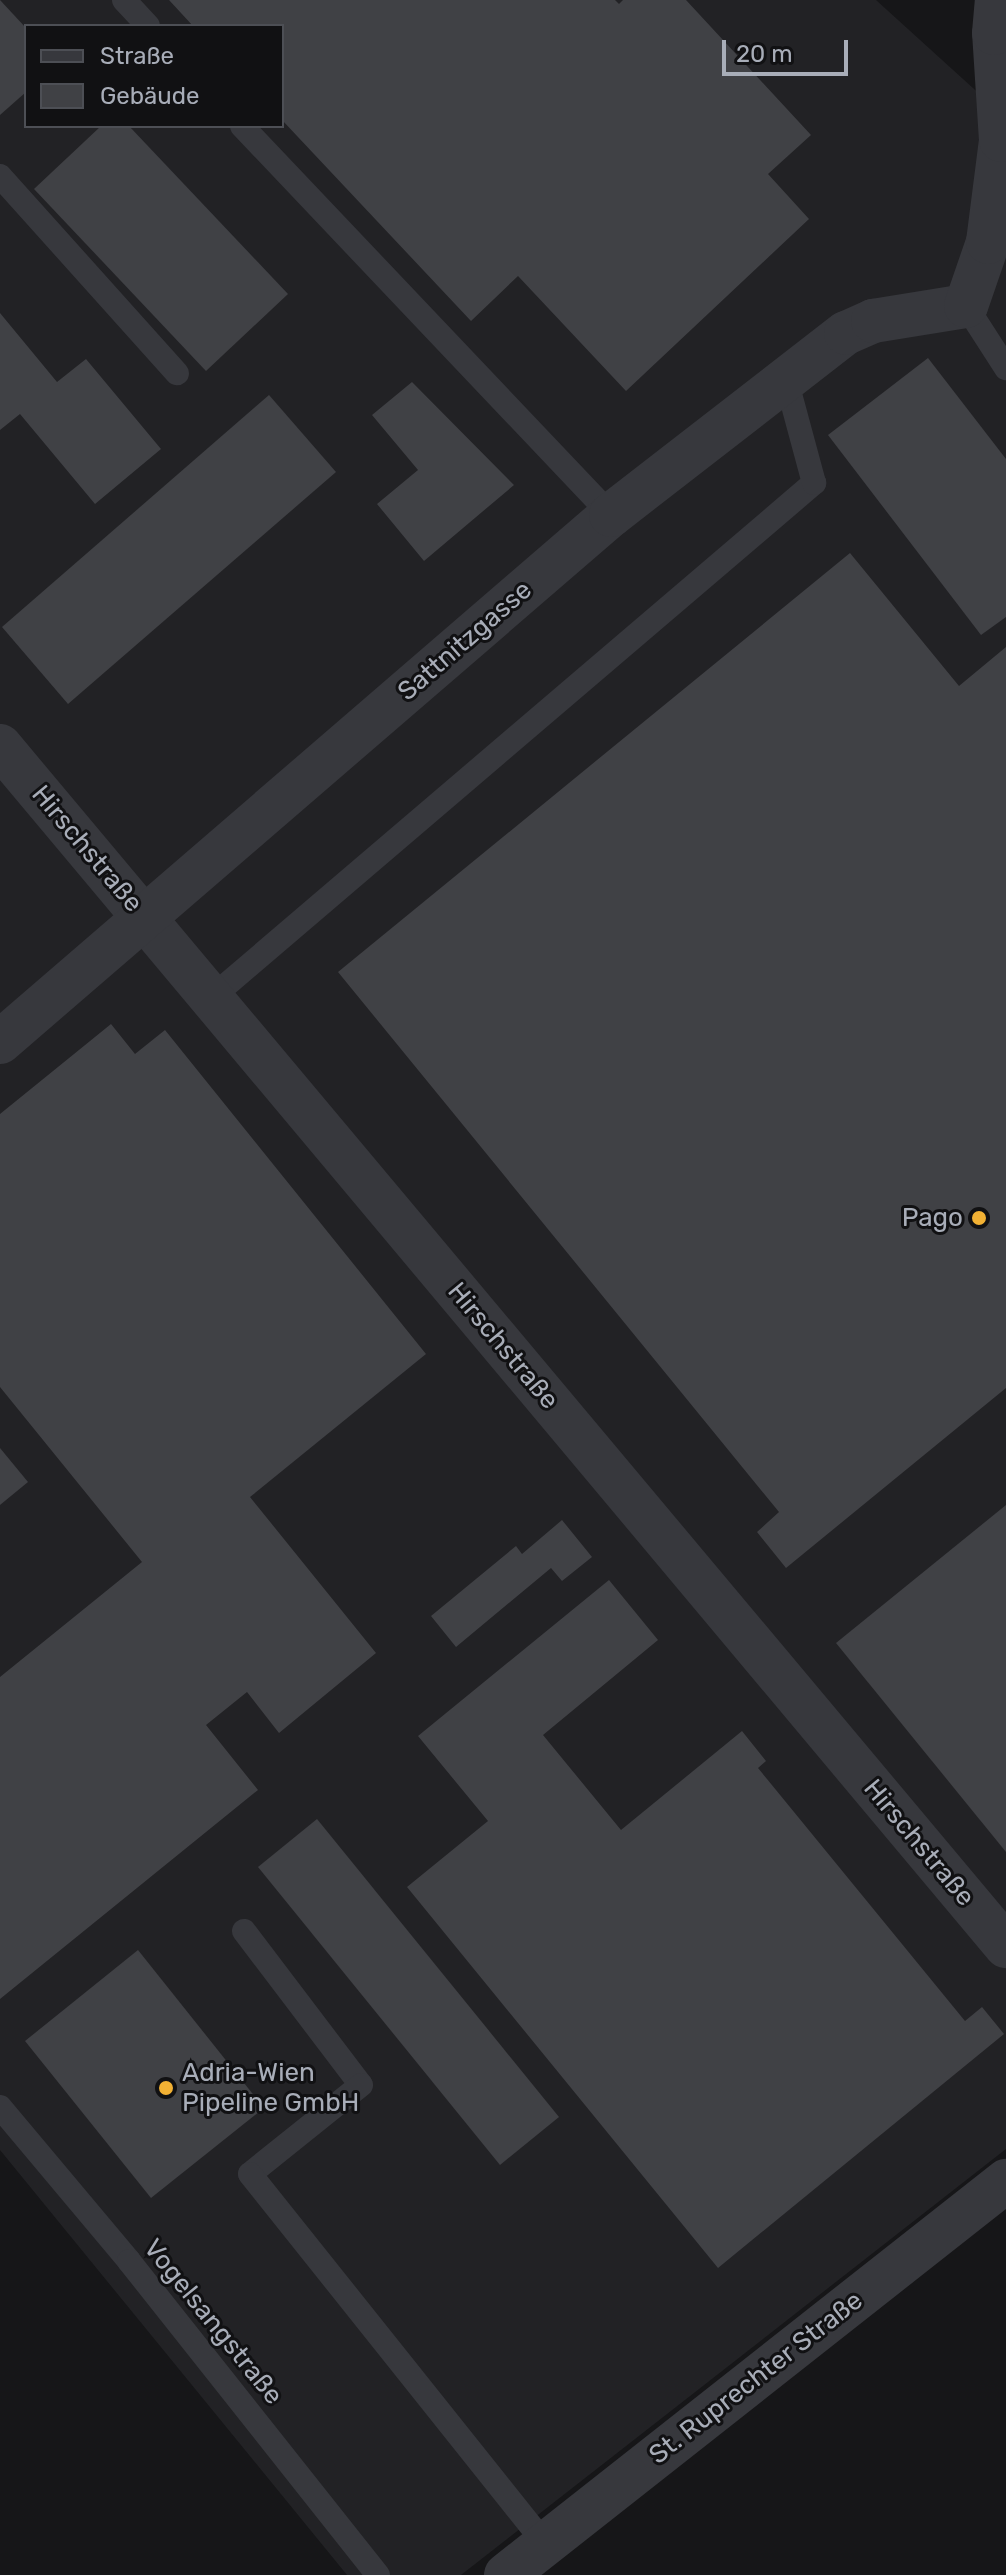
<!DOCTYPE html>
<meta charset="utf-8">
<style>
body{margin:0}
#map{position:relative;width:1006px;height:2575px;overflow:hidden;background:#161618;font-family:Rubik,sans-serif}
div>[style]{position:absolute}
.built>*{inset:0;background:#222225}
.building>*{inset:0;background:#404145}
.service>*{height:24px;margin:-12px;padding:0 12px;transform-origin:12px;border-radius:12px;background:#37383d}
.minor>*{height:44px;margin:-22px;padding:0 22px;transform-origin:22px;border-radius:22px;background:#37383d}
.dots>*{width:22px;height:22px;translate:-50% -50%;box-sizing:border-box;border:4px solid #111113;border-radius:50%}
span{translate:-50% -50%;white-space:nowrap;text-align:center;line-height:1.15;-webkit-text-stroke:6px #111113;paint-order:stroke}
.street-label{font-size:26px;color:#a8adb8}
.poi-label{font-size:26px;color:#a8adb8}
.right{translate:-100% -50%;text-align:right}
.left{translate:0 -50%;text-align:left}
.legend{position:absolute;left:24px;top:24px;width:260px;height:104px;box-sizing:border-box;background:#111113;border:2px solid #4d4f55;margin:0;padding:10px 14px;list-style:none;font-size:24px;color:#a8adb8}
.legend li{display:flex;align-items:center;gap:16px;height:40px}
.legend b{width:40px;border:2px solid #4d4f55}
.scale{position:absolute;left:722px;top:40px;width:126px;height:36px;box-sizing:border-box;border:4px solid #a8adb8;border-top:0;padding-left:10px;font-size:24px;line-height:28px;white-space:nowrap;color:#a8adb8;-webkit-text-stroke:6px #111113;paint-order:stroke}
</style>
<div id="map">
<div class="built">
<i style="clip-path:polygon(evenodd,0 0,876px 0,1006px 118px,1006px 2149px,461px 2575px,347px 2575px,0 2150px,0 0,26px 26px,282px 26px,282px 126px,26px 126px,26px 26px)"></i>
</div>
<div class="building">
<i style="clip-path:polygon(0 0,26px 28px,26px 92px,0 115px)"></i>
<i style="clip-path:polygon(169px 0,615px 0,619px 4px,623px 0,686px 0,811px 135px,768px 174px,809px 219px,626px 391px,518px 276px,471px 321px,282px 120px,282px 26px,193px 26px)"></i>
<i style="clip-path:polygon(101px 126px,129px 126px,288px 294px,206px 371px,34px 189px)"></i>
<i style="clip-path:polygon(0 313px,57px 382px,86px 359px,161px 449px,95px 504px,20px 414px,0 430px)"></i>
<i style="clip-path:polygon(928px 358px,1006px 459px,1006px 617px,981px 635px,828px 435px)"></i>
<i style="clip-path:polygon(412px 382px,514px 485px,424px 561px,377px 504px,418px 470px,372px 415px)"></i>
<i style="clip-path:polygon(269px 395px,336px 472px,68px 704px,2px 627px)"></i>
<i style="clip-path:polygon(850px 553px,959px 686px,1006px 647px,1006px 1388px,786px 1568px,757px 1532px,779px 1512px,338px 972px)"></i>
<i style="clip-path:polygon(111px 1024px,135px 1054px,165px 1030px,426px 1354px,250px 1497px,376px 1653px,279px 1733px,247px 1692px,206px 1725px,258px 1790px,0 1999px,0 1677px,142px 1562px,0 1387px,0 1114px)"></i>
<i style="clip-path:polygon(0 1448px,28px 1482px,0 1505px)"></i>
<i style="clip-path:polygon(1006px 1505px,1006px 1852px,836px 1643px)"></i>
<i style="clip-path:polygon(562px 1520px,592px 1557px,562px 1581px,551px 1568px,456px 1647px,431px 1616px,516px 1546px,522px 1554px)"></i>
<i style="clip-path:polygon(609px 1580px,658px 1640px,543px 1735px,621px 1830px,742px 1731px,766px 1761px,758px 1768px,965px 2021px,982px 2007px,1004px 2034px,718px 2268px,407px 1887px,488px 1821px,418px 1736px)"></i>
<i style="clip-path:polygon(317px 1819px,559px 2117px,500px 2165px,258px 1867px)"></i>
<i style="clip-path:polygon(138px 1950px,264px 2108px,151px 2198px,25px 2041px)"></i>
</div>
<div class="service">
<i style="left:124px;top:0;width:35px;rotate:47deg"></i>
<i style="left:242px;top:126px;width:536px;rotate:46.51deg"></i>
<i style="left:0;top:176px;width:265px;rotate:48.1deg"></i>
<i style="left:966px;top:306px;width:74px;rotate:57.2deg"></i>
<i style="left:212px;top:997px;width:792px;rotate:-40.49deg"></i>
<i style="left:814px;top:483px;width:108px;rotate:-105.1deg"></i>
<i style="left:244px;top:1931px;width:193px;rotate:52.8deg"></i>
<i style="left:361px;top:2085px;width:142px;rotate:141.3deg"></i>
<i style="left:250px;top:2174px;width:473px;rotate:51.4deg"></i>
<i style="left:0;top:2107px;width:201px;rotate:50deg"></i>
<i style="left:129px;top:2261px;width:401px;rotate:51.6deg"></i>
</div>
<div class="minor">
<i style="left:0;top:746px;width:1566px;rotate:50.03deg"></i>
<i style="left:0;top:1042px;width:807px;rotate:-40.78deg"></i>
<i style="left:611px;top:515px;width:297px;rotate:-37.8deg"></i>
<i style="left:846px;top:333px;width:30px;rotate:-24deg"></i>
<i style="left:873px;top:321px;width:94px;rotate:-9.2deg"></i>
<i style="left:966px;top:306px;width:68px;rotate:-71deg"></i>
<i style="left:988px;top:242px;width:103px;rotate:-82.7deg"></i>
<i style="left:1001px;top:140px;width:107px;rotate:-93.7deg"></i>
<i style="left:994px;top:33px;width:33px;rotate:-85deg"></i>
<i style="left:506px;top:2575px;width:637px;rotate:-38.24deg"></i>
</div>
<div class="dots">
<i style="left:979px;top:1218px;background:#f2b134"></i>
<i style="left:166px;top:2088px;background:#f2b134"></i>
</div>
<div class="street-label">
<span style="left:465px;top:641px;rotate:-41deg">Sattnitzgasse</span>
<span style="left:87px;top:849px;rotate:50deg">Hirschstraße</span>
<span style="left:503px;top:1346px;rotate:50deg">Hirschstraße</span>
<span style="left:919px;top:1843px;rotate:50deg">Hirschstraße</span>
<span style="left:213px;top:2322px;rotate:51deg">Vogelsangstraße</span>
<span style="left:756px;top:2378px;rotate:-38deg">St. Ruprechter Straße</span>
</div>
<div class="poi-label">
<span class="right" style="left:963px;top:1218px">Pago</span>
<span class="left" style="left:182px;top:2088px">Adria-Wien<br>Pipeline GmbH</span>
</div>
<ul class="legend">
<li><b style="height:10px;background:#37383d"></b>Straße</li>
<li><b style="height:22px;background:#404145"></b>Gebäude</li>
</ul>
<div class="scale">20 m</div>
</div>
